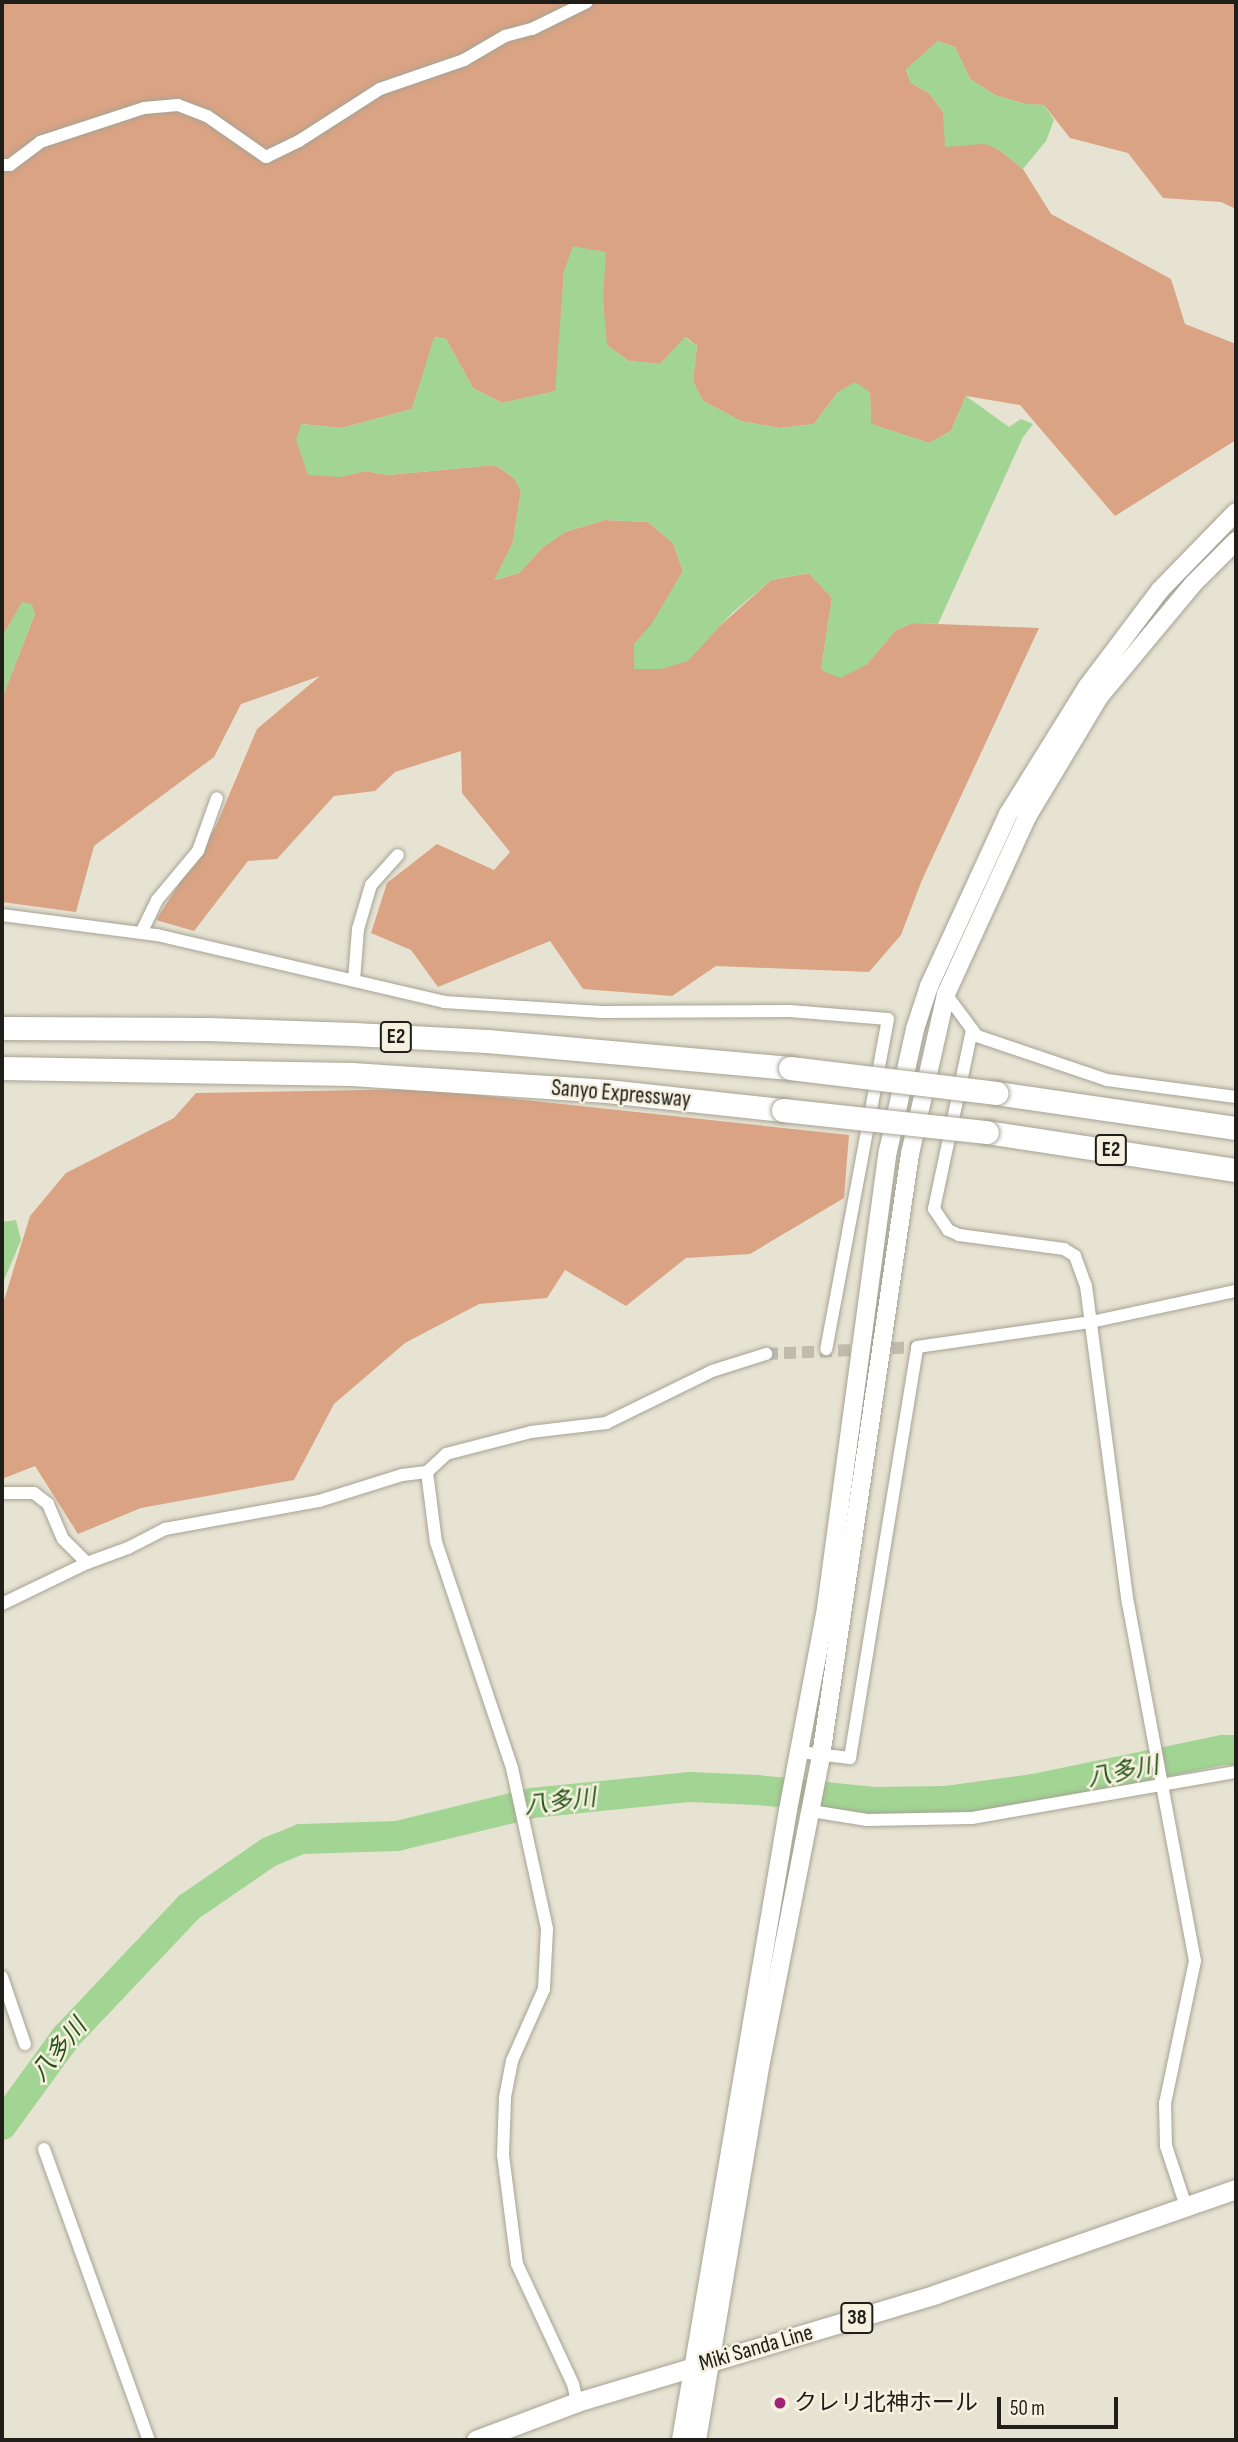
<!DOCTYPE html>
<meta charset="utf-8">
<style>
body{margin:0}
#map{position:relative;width:1238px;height:2442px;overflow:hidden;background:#e7e3d3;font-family:"Sofia Sans Condensed","Noto Sans JP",sans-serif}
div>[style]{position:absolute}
.green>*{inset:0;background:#d9a384}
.water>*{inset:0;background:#a2d493}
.river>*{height:30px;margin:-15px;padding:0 15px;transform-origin:15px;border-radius:15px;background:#a2d493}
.street-tunnel>*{height:12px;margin-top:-6px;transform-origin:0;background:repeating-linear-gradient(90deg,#bfbcae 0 12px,transparent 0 18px)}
.roads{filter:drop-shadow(0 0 2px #a6a394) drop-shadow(0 0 2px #a6a394)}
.street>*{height:12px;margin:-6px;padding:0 6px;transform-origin:6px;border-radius:6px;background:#fff}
.secondary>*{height:18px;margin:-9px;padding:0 9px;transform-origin:9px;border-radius:9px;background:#fff}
.primary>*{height:19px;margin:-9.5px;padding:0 9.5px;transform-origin:9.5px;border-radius:9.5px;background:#fff}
.highway>*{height:23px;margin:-11.5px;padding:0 11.5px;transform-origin:11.5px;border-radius:11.5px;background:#fff}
.bridges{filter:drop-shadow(0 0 2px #a6a394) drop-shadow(0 0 2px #a6a394)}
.highway-bridge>*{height:23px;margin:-11.5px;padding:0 11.5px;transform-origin:11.5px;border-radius:11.5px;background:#fff}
.dots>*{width:19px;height:19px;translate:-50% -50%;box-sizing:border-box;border:4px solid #f5f0e0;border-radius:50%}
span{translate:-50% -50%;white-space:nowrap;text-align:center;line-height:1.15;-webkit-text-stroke:5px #f5f0e0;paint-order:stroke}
.shield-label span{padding:2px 5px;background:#f5f0e0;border:2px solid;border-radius:5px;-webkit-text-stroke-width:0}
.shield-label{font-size:21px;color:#1f1e18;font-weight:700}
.street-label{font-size:23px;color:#1f1e18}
.poi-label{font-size:23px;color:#1f1e18}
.left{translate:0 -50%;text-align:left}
.water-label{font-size:24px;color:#265415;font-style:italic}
.frame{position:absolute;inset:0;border:4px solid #1f1e18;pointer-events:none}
.scale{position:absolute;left:997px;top:2397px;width:121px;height:32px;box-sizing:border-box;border:4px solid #1f1e18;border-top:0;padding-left:9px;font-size:21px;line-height:24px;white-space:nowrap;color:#1f1e18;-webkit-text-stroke:5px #f5f0e0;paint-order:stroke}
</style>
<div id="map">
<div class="green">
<i style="clip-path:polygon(2px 2px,1236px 2px,1236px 209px,1221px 202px,1163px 198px,1128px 153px,1070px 138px,1044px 105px,1025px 104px,995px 95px,970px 79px,955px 47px,938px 41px,906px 70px,911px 83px,929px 93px,943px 112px,945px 125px,998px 149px,1023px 169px,1051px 214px,1171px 279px,1185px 324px,1236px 344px,1236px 440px,1115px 516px,1020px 405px,966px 396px,951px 431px,929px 443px,871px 424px,870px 392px,838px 392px,814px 424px,780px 428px,741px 421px,703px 401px,693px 382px,697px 346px,686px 337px,660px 364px,629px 361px,606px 345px,603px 300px,564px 271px,556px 391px,502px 403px,473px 388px,446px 339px,435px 337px,412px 409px,342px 428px,301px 424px,340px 477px,365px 471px,388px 475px,495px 465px,514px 478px,521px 491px,513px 542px,495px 580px,519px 573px,543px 547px,565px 532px,605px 520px,648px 522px,673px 543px,683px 571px,651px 626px,634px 644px,712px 633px,771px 580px,809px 573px,832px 598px,821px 670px,866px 665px,896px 630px,913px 623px,1039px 628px,922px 880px,901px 935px,869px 972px,716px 966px,672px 996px,583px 989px,550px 941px,438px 987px,411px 950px,371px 933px,387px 883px,437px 844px,494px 870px,510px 852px,462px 793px,461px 751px,395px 772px,375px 791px,334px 796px,277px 859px,248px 861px,194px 931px,156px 920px,216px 826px,257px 729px,320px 676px,241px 704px,214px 757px,94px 846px,76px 912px,2px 902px,2px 698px,35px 614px,22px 603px,2px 637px)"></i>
<i style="clip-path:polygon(421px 1089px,849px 1135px,844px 1198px,750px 1254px,686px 1258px,626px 1306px,565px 1270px,547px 1298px,479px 1304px,405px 1343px,334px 1404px,294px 1480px,141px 1508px,78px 1534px,35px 1466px,2px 1479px,2px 1307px,30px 1216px,66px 1173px,174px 1118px,196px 1093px)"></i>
</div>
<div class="water">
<i style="clip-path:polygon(938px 41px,955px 47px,970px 79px,995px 95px,1025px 104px,1044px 105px,1054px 120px,1046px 141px,1023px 169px,998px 149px,984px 144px,945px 147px,943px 112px,929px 93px,911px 83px,906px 69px)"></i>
<i style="clip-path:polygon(573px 246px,606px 252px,603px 300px,607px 345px,629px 361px,660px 364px,685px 337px,697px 346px,693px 382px,703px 401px,741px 421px,780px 428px,814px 424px,838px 392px,855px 382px,870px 392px,871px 424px,929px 443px,951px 431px,966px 396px,1009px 427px,1021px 419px,1033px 424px,1023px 437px,938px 624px,913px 623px,896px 630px,866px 665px,840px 678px,821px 670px,832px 598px,808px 573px,771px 580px,732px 613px,688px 661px,661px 669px,634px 669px,634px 644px,651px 625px,683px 571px,673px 543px,648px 522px,605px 520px,565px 532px,543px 547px,519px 573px,494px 580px,513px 542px,521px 491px,514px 478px,495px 465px,388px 475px,365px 471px,340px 477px,308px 475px,296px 440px,301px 424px,342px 428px,412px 409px,434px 337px,446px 339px,473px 388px,502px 403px,555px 391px,564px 271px)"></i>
<i style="clip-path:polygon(22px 602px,32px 604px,35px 614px,2px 698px,2px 637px)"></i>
<i style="clip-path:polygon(16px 1220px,21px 1240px,2px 1285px,2px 1222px)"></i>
</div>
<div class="river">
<i style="left:2px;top:2125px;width:109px;rotate:-54deg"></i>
<i style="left:66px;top:2037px;width:179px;rotate:-46.6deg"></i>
<i style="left:189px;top:1907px;width:97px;rotate:-34.5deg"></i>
<i style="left:269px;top:1852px;width:35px;rotate:-22deg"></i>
<i style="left:301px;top:1839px;width:96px;rotate:-1.8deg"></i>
<i style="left:397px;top:1836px;width:139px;rotate:-13.7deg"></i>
<i style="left:532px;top:1803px;width:159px;rotate:-5.8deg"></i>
<i style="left:690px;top:1787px;width:67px;rotate:2.6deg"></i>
<i style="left:757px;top:1790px;width:120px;rotate:5.8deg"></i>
<i style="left:876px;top:1802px;width:69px;rotate:-0.8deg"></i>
<i style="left:945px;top:1801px;width:90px;rotate:-7.7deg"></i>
<i style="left:1034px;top:1789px;width:193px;rotate:-11.7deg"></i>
<i style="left:1223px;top:1750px;width:13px"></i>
</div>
<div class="street-tunnel">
<i style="left:766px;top:1354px;width:151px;rotate:-2.7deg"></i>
</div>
<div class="roads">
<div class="street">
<i style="left:2px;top:165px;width:8px"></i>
<i style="left:10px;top:165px;width:38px;rotate:-37deg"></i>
<i style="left:40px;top:142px;width:109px;rotate:-18.1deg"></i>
<i style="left:144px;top:108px;width:34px;rotate:-5deg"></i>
<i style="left:178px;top:105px;width:31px;rotate:21deg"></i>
<i style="left:207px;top:116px;width:72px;rotate:34.8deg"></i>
<i style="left:266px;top:157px;width:37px;rotate:-26deg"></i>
<i style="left:299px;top:141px;width:96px;rotate:-32.7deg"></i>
<i style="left:380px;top:89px;width:89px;rotate:-19deg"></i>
<i style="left:464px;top:60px;width:48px;rotate:-30.3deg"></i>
<i style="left:505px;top:36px;width:28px;rotate:-15deg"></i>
<i style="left:532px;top:29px;width:61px;rotate:-26.1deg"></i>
<i style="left:2px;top:915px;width:156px;rotate:7.4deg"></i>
<i style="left:157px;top:935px;width:295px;rotate:13.1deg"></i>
<i style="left:444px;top:1002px;width:158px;rotate:3.6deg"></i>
<i style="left:602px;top:1012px;width:188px;rotate:-0.3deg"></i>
<i style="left:790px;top:1011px;width:98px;rotate:4.7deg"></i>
<i style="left:888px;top:1019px;width:336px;rotate:100.6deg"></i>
<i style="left:141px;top:933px;width:37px;rotate:-64deg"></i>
<i style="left:157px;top:900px;width:64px;rotate:-50.1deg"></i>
<i style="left:198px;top:851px;width:56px;rotate:-70.3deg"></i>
<i style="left:354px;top:980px;width:51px;rotate:-85.5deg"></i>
<i style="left:358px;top:929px;width:46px;rotate:-73.5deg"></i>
<i style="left:371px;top:885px;width:40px;rotate:-48deg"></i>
<i style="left:946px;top:994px;width:52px;rotate:53.6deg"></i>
<i style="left:977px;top:1036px;width:137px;rotate:18.7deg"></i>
<i style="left:1107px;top:1080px;width:130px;rotate:7.5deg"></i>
<i style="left:972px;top:1030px;width:183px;rotate:102deg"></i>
<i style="left:934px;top:1209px;width:25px;rotate:56deg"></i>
<i style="left:948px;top:1230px;width:12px;rotate:24deg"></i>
<i style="left:959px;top:1235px;width:106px;rotate:7.6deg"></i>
<i style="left:1064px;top:1249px;width:13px;rotate:32deg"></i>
<i style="left:1075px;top:1256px;width:32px;rotate:70deg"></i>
<i style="left:1086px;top:1286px;width:320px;rotate:82.5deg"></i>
<i style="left:1128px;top:1603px;width:364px;rotate:79.4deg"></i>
<i style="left:1195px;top:1961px;width:145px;rotate:101.9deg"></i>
<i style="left:1165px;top:2103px;width:43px;rotate:88.7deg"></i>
<i style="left:1166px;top:2146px;width:63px;rotate:71.6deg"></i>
<i style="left:427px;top:1472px;width:71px;rotate:82.7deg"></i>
<i style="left:436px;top:1542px;width:238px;rotate:71.4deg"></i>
<i style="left:512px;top:1768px;width:165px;rotate:77.7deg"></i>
<i style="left:547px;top:1929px;width:60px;rotate:92.9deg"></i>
<i style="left:544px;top:1989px;width:79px;rotate:114deg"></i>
<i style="left:512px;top:2061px;width:38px;rotate:101deg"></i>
<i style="left:505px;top:2098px;width:57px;rotate:92deg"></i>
<i style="left:503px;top:2155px;width:110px;rotate:82.7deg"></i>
<i style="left:517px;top:2264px;width:132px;rotate:65deg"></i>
<i style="left:573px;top:2384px;width:18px;rotate:77deg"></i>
<i style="left:2px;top:1493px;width:32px"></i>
<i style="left:34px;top:1493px;width:18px;rotate:38deg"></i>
<i style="left:48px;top:1504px;width:38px;rotate:67deg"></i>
<i style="left:63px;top:1539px;width:34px;rotate:45deg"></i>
<i style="left:2px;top:1604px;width:94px;rotate:-25.8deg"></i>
<i style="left:87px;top:1563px;width:44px;rotate:-20.1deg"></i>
<i style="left:128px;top:1548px;width:42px;rotate:-27.2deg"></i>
<i style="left:165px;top:1529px;width:157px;rotate:-10.3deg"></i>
<i style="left:319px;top:1501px;width:87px;rotate:-17.4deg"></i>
<i style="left:402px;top:1475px;width:25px;rotate:-7deg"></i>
<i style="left:427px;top:1472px;width:26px;rotate:-43deg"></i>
<i style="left:446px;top:1454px;width:88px;rotate:-14.5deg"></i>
<i style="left:531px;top:1432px;width:76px;rotate:-6.8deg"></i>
<i style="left:606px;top:1423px;width:118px;rotate:-26.1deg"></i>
<i style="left:712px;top:1371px;width:57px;rotate:-17.5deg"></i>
<i style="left:800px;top:1752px;width:50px;rotate:6.8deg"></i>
<i style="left:850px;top:1758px;width:416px;rotate:-80.7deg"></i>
<i style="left:917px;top:1347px;width:176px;rotate:-8.2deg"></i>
<i style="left:1091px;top:1322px;width:148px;rotate:-12.1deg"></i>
<i style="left:811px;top:1811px;width:57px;rotate:9.1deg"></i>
<i style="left:867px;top:1820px;width:105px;rotate:-1.1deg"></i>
<i style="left:972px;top:1818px;width:268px;rotate:-9.9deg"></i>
<i style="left:2px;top:1977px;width:71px;rotate:71.1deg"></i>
<i style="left:44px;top:2149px;width:309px;rotate:70.2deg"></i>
</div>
<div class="secondary">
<i style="left:681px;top:2440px;width:639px;rotate:-80.36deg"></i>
<i style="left:788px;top:1810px;width:198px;rotate:-79.3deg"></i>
<i style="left:825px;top:1615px;width:468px;rotate:-82.3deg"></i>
<i style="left:888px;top:1151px;width:125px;rotate:-77.5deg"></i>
<i style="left:915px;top:1029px;width:45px;rotate:-72deg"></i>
<i style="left:929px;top:986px;width:189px;rotate:-65.3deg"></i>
<i style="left:1008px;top:814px;width:150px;rotate:-58.1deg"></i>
<i style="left:1087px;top:687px;width:121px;rotate:-53deg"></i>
<i style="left:1160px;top:590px;width:109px;rotate:-45.7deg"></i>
<i style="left:697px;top:2440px;width:383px;rotate:-80.4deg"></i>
<i style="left:761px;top:2062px;width:312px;rotate:-78.9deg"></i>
<i style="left:821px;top:1756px;width:609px;rotate:-81.59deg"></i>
<i style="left:910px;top:1154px;width:164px;rotate:-77.3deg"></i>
<i style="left:946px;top:994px;width:195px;rotate:-65.4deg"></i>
<i style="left:1027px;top:817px;width:140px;rotate:-59deg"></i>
<i style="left:1099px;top:697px;width:147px;rotate:-50.2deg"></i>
<i style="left:1193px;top:584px;width:61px;rotate:-45deg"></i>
</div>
<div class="primary">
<i style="left:476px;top:2440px;width:108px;rotate:-20.6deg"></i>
<i style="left:577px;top:2402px;width:375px;rotate:-16.7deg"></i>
<i style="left:936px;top:2294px;width:318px;rotate:-19.3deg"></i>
</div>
<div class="highway">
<i style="left:2px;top:1028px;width:206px;rotate:0.3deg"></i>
<i style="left:208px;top:1029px;width:145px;rotate:2deg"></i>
<i style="left:353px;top:1034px;width:134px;rotate:3deg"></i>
<i style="left:487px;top:1041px;width:304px;rotate:5.1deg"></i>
<i style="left:2px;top:1068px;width:350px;rotate:1deg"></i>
<i style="left:352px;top:1074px;width:256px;rotate:3.8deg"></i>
<i style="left:607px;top:1091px;width:177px;rotate:6.2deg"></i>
<i style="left:996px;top:1093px;width:243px;rotate:8.3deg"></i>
<i style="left:987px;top:1132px;width:252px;rotate:8.7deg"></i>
</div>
</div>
<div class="bridges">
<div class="highway-bridge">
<i style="left:790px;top:1068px;width:208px;rotate:6.9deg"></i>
<i style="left:783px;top:1110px;width:205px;rotate:6.2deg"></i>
</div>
</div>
<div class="dots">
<i style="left:780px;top:2403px;background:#a02377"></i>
</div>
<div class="shield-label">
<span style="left:396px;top:1037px">E2</span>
<span style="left:1111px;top:1150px">E2</span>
<span style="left:857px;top:2318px">38</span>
</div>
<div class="street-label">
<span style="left:621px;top:1094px;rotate:5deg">Sanyo Expressway</span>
<span style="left:756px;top:2348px;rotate:-16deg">Miki Sanda Line</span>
</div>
<div class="poi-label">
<span class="left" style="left:794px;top:2403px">クレリ北神ホール</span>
</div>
<div class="water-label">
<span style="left:1123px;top:1772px;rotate:-11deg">八多川</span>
<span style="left:560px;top:1802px;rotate:-7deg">八多川</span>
<span style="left:59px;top:2050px;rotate:-51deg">八多川</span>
</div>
<div class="frame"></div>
<div class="scale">50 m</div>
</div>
